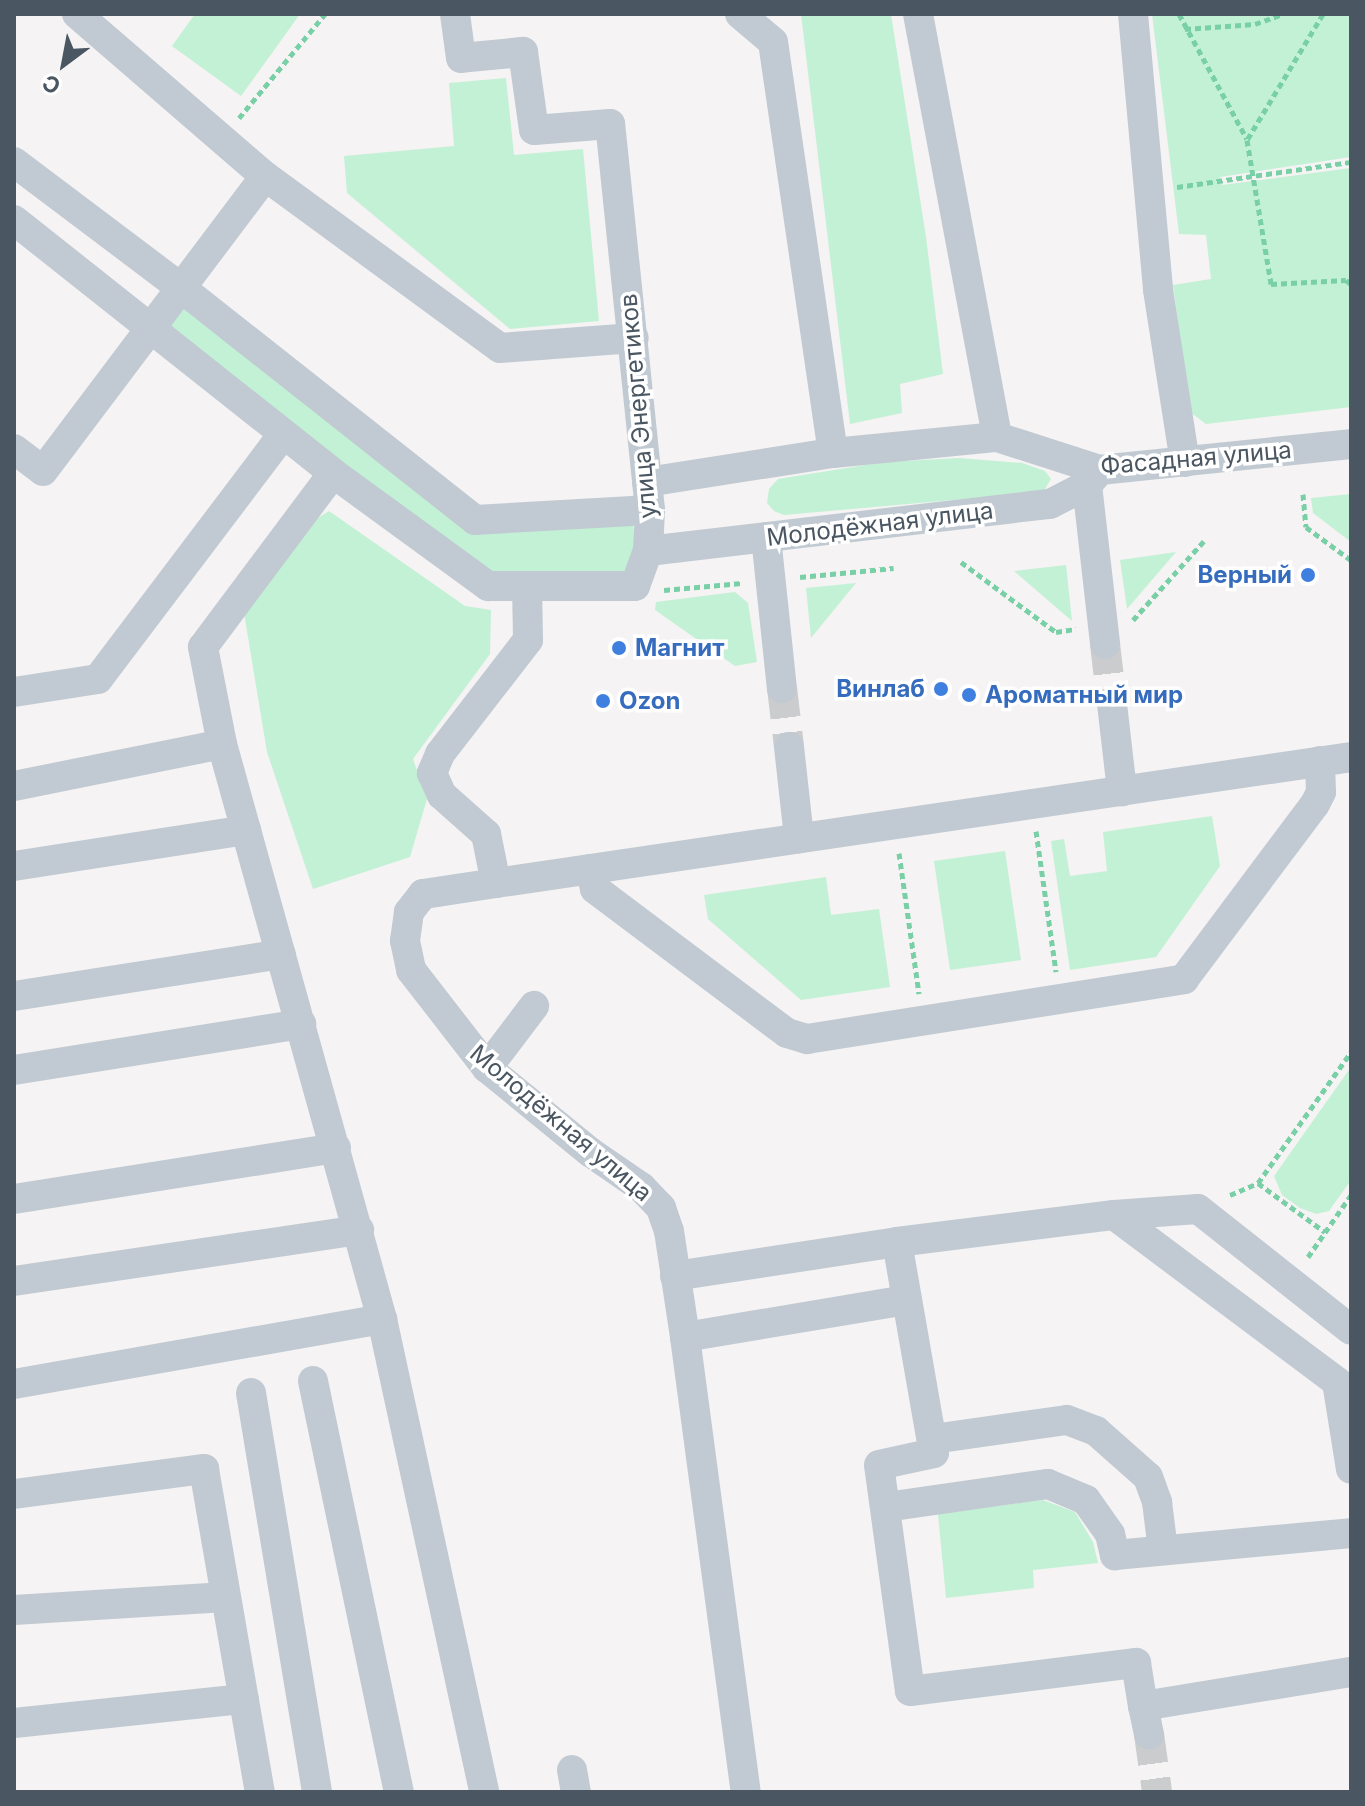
<!DOCTYPE html>
<meta charset="utf-8">
<style>
body{margin:0}
#map{position:relative;width:1365px;height:1806px;overflow:hidden;background:#f5f3f3;font-family:Inter,sans-serif}
div>[style]{position:absolute}
.green>*{inset:0;background:#c3f1d5}
.minor-tunnel>*{height:30px;margin-top:-15px;transform-origin:0;background:repeating-linear-gradient(90deg,#caccce 0 30px,transparent 0 45px)}
.path>*{height:5px;margin-top:-2.5px;transform-origin:0;background:repeating-linear-gradient(90deg,#7ad0a6 0 6px,transparent 0 10px)}
.minor>*{height:30px;margin:-15px;padding:0 15px;transform-origin:15px;border-radius:15px;background:#c1cad2}
.dots>*{width:22px;height:22px;translate:-50% -50%;box-sizing:border-box;border:4px solid #fff;border-radius:50%}
span{translate:-50% -50%;white-space:nowrap;text-align:center;line-height:1.15;-webkit-text-stroke:7px #fff;paint-order:stroke}
.street-label{font-size:24px;color:#4a5661}
.shop-label{font-size:24px;color:#366cbe;font-weight:700}
.right{translate:-100% -50%;text-align:right}
.left{translate:0 -50%;text-align:left}
.frame{position:absolute;inset:0;border:16px solid #4a5661;pointer-events:none}
.north{position:absolute;left:24px;top:24px;width:80px;height:80px;-webkit-text-stroke:6px #fff;paint-order:stroke;rotate:212deg;font-size:22px;font-weight:700;line-height:32px;text-align:center;color:#4a5661}
.north::after{content:'';display:block;margin:auto;width:28px;height:36px;background:#4a5661;clip-path:polygon(50% 0,100% 100%,50% 72%,0 100%)}
</style>
<div id="map">
<div class="green">
<i style="clip-path:polygon(195px 14px,300px 14px,241px 96px,172px 46px)"></i>
<i style="clip-path:polygon(801px 14px,891px 14px,926px 237px,943px 374px,900px 384px,902px 413px,850px 424px)"></i>
<i style="clip-path:polygon(1152px 14px,1351px 14px,1351px 157px,1220px 177px,1222px 185px,1351px 168px,1351px 407px,1206px 424px,1190px 412px,1173px 285px,1211px 279px,1206px 235px,1179px 234px)"></i>
<i style="clip-path:polygon(506px 78px,514px 155px,583px 149px,599px 321px,510px 329px,347px 193px,344px 156px,454px 146px,449px 83px)"></i>
<i style="clip-path:polygon(184px 304px,472px 531px,633px 523px,636px 548px,624px 575px,489px 573px,341px 464px,166px 325px)"></i>
<i style="clip-path:polygon(959px 458px,1022px 463px,1045px 471px,1051px 479px,1045px 489px,1032px 493px,784px 515px,774px 511px,767px 503px,769px 489px,778px 479px,884px 462px)"></i>
<i style="clip-path:polygon(1351px 494px,1351px 542px,1313px 513px,1311px 498px)"></i>
<i style="clip-path:polygon(329px 511px,465px 606px,491px 610px,490px 654px,413px 759px,427px 799px,410px 857px,313px 889px,267px 752px,244px 613px,302px 528px)"></i>
<i style="clip-path:polygon(1176px 552px,1127px 609px,1120px 560px)"></i>
<i style="clip-path:polygon(1066px 565px,1072px 621px,1014px 571px)"></i>
<i style="clip-path:polygon(856px 583px,811px 638px,806px 588px)"></i>
<i style="clip-path:polygon(735px 592px,748px 603px,757px 662px,735px 666px,655px 610px,656px 602px)"></i>
<i style="clip-path:polygon(1212px 816px,1220px 866px,1156px 957px,1070px 970px,1051px 841px,1064px 839px,1070px 876px,1107px 871px,1103px 832px)"></i>
<i style="clip-path:polygon(1005px 851px,1021px 960px,950px 970px,934px 861px)"></i>
<i style="clip-path:polygon(826px 877px,831px 915px,879px 909px,890px 987px,801px 1000px,708px 919px,704px 895px)"></i>
<i style="clip-path:polygon(1351px 1067px,1351px 1180px,1329px 1211px,1316px 1214px,1300px 1208px,1282px 1195px,1274px 1176px)"></i>
<i style="clip-path:polygon(1043px 1500px,1075px 1512px,1093px 1542px,1098px 1563px,1033px 1570px,1034px 1588px,946px 1598px,938px 1514px)"></i>
</div>
<div class="minor-tunnel">
<i style="left:1105px;top:644px;width:60px;rotate:83.3deg"></i>
<i style="left:782px;top:688px;width:59px;rotate:83.2deg"></i>
<i style="left:1149px;top:1734px;width:59px;rotate:82.1deg"></i>
</div>
<div class="path">
<i style="left:1179px;top:14px;width:142px;rotate:61.5deg"></i>
<i style="left:1323px;top:14px;width:147px;rotate:121.1deg"></i>
<i style="left:1247px;top:140px;width:146px;rotate:80.5deg"></i>
<i style="left:1271px;top:284px;width:75px;rotate:-3.1deg"></i>
<i style="left:1346px;top:280px;width:6px;rotate:39deg"></i>
<i style="left:1185px;top:29px;width:70px;rotate:-4.1deg"></i>
<i style="left:1255px;top:24px;width:29px;rotate:-20deg"></i>
<i style="left:239px;top:118px;width:135px;rotate:-50.4deg"></i>
<i style="left:1177px;top:187px;width:176px;rotate:-8.2deg"></i>
<i style="left:1303px;top:494px;width:33px;rotate:85deg"></i>
<i style="left:1306px;top:527px;width:56px;rotate:36.3deg"></i>
<i style="left:961px;top:562px;width:118px;rotate:36.4deg"></i>
<i style="left:1056px;top:632px;width:20px;rotate:-9deg"></i>
<i style="left:800px;top:577px;width:94px;rotate:-5.5deg"></i>
<i style="left:664px;top:590px;width:78px;rotate:-5.1deg"></i>
<i style="left:1133px;top:620px;width:106px;rotate:-48.1deg"></i>
<i style="left:1036px;top:831px;width:142px;rotate:81.9deg"></i>
<i style="left:899px;top:853px;width:142px;rotate:81.9deg"></i>
<i style="left:1258px;top:1183px;width:83px;rotate:36.2deg"></i>
<i style="left:1230px;top:1195px;width:30px;rotate:-23deg"></i>
<i style="left:1258px;top:1183px;width:161px;rotate:-54.6deg"></i>
<i style="left:1308px;top:1257px;width:75px;rotate:-55.3deg"></i>
</div>
<div class="minor">
<i style="left:77px;top:14px;width:248px;rotate:40.8deg"></i>
<i style="left:265px;top:176px;width:291px;rotate:36.2deg"></i>
<i style="left:500px;top:348px;width:134px;rotate:-4.3deg"></i>
<i style="left:740px;top:14px;width:43px;rotate:40.3deg"></i>
<i style="left:773px;top:42px;width:415px;rotate:81.7deg"></i>
<i style="left:918px;top:14px;width:430px;rotate:79.4deg"></i>
<i style="left:1133px;top:14px;width:277px;rotate:84.8deg"></i>
<i style="left:1158px;top:290px;width:174px;rotate:81.1deg"></i>
<i style="left:14px;top:162px;width:208px;rotate:37deg"></i>
<i style="left:180px;top:287px;width:376px;rotate:38.3deg"></i>
<i style="left:475px;top:520px;width:175px;rotate:-3.3deg"></i>
<i style="left:14px;top:220px;width:407px;rotate:38.4deg"></i>
<i style="left:333px;top:473px;width:192px;rotate:36.1deg"></i>
<i style="left:488px;top:586px;width:147px"></i>
<i style="left:635px;top:586px;width:37px;rotate:-70deg"></i>
<i style="left:648px;top:551px;width:41px;rotate:-87.2deg"></i>
<i style="left:650px;top:510px;width:388px;rotate:-95.9deg"></i>
<i style="left:610px;top:124px;width:76px;rotate:175.5deg"></i>
<i style="left:534px;top:130px;width:79px;rotate:-98deg"></i>
<i style="left:523px;top:52px;width:62px;rotate:174.5deg"></i>
<i style="left:461px;top:58px;width:44px;rotate:-97.8deg"></i>
<i style="left:14px;top:449px;width:36px;rotate:37deg"></i>
<i style="left:43px;top:471px;width:369px;rotate:-53deg"></i>
<i style="left:647px;top:482px;width:188px;rotate:-8.9deg"></i>
<i style="left:833px;top:453px;width:165px;rotate:-5.6deg"></i>
<i style="left:997px;top:437px;width:108px;rotate:17.8deg"></i>
<i style="left:1100px;top:470px;width:252px;rotate:-5.9deg"></i>
<i style="left:1087px;top:485px;width:160px;rotate:83.5deg"></i>
<i style="left:766px;top:537px;width:152px;rotate:84deg"></i>
<i style="left:648px;top:551px;width:405px;rotate:-6.7deg"></i>
<i style="left:1050px;top:504px;width:42px;rotate:-27.2deg"></i>
<i style="left:1087px;top:485px;width:20px;rotate:-49deg"></i>
<i style="left:527px;top:586px;width:54px;rotate:88.9deg"></i>
<i style="left:528px;top:640px;width:144px;rotate:127.7deg"></i>
<i style="left:440px;top:754px;width:21px;rotate:113deg"></i>
<i style="left:432px;top:773px;width:24px;rotate:66deg"></i>
<i style="left:442px;top:795px;width:59px;rotate:41.6deg"></i>
<i style="left:486px;top:834px;width:50px;rotate:78.5deg"></i>
<i style="left:496px;top:883px;width:74px;rotate:171.4deg"></i>
<i style="left:423px;top:894px;width:23px;rotate:128deg"></i>
<i style="left:409px;top:912px;width:29px;rotate:98deg"></i>
<i style="left:405px;top:941px;width:30px;rotate:78deg"></i>
<i style="left:411px;top:970px;width:124px;rotate:52.2deg"></i>
<i style="left:487px;top:1068px;width:133px;rotate:39.2deg"></i>
<i style="left:590px;top:1152px;width:62px;rotate:34.5deg"></i>
<i style="left:641px;top:1187px;width:29px;rotate:46deg"></i>
<i style="left:661px;top:1208px;width:24px;rotate:71deg"></i>
<i style="left:669px;top:1231px;width:107px;rotate:81.4deg"></i>
<i style="left:685px;top:1337px;width:459px;rotate:82.4deg"></i>
<i style="left:14px;top:692px;width:85px;rotate:-8.8deg"></i>
<i style="left:98px;top:679px;width:307px;rotate:-52.9deg"></i>
<i style="left:1112px;top:704px;width:88px;rotate:83.4deg"></i>
<i style="left:222px;top:744px;width:99px;rotate:-101.1deg"></i>
<i style="left:203px;top:647px;width:217px;rotate:-53.2deg"></i>
<i style="left:789px;top:747px;width:92px;rotate:83.7deg"></i>
<i style="left:14px;top:786px;width:212px;rotate:-11.4deg"></i>
<i style="left:222px;top:744px;width:597px;rotate:74.45deg"></i>
<i style="left:382px;top:1319px;width:484px;rotate:77.8deg"></i>
<i style="left:14px;top:866px;width:235px;rotate:-8.8deg"></i>
<i style="left:591px;top:869px;width:20px;rotate:79deg"></i>
<i style="left:595px;top:889px;width:240px;rotate:36.9deg"></i>
<i style="left:787px;top:1033px;width:21px;rotate:17deg"></i>
<i style="left:807px;top:1039px;width:382px;rotate:-9deg"></i>
<i style="left:1184px;top:979px;width:219px;rotate:-53.2deg"></i>
<i style="left:1315px;top:804px;width:13px;rotate:-63deg"></i>
<i style="left:1321px;top:792px;width:31px;rotate:-92deg"></i>
<i style="left:496px;top:883px;width:864px;rotate:-8.38deg"></i>
<i style="left:14px;top:996px;width:270px;rotate:-8.9deg"></i>
<i style="left:487px;top:1068px;width:78px;rotate:-52.8deg"></i>
<i style="left:14px;top:1070px;width:291px;rotate:-9.1deg"></i>
<i style="left:14px;top:1199px;width:326px;rotate:-9deg"></i>
<i style="left:1114px;top:1215px;width:279px;rotate:36.8deg"></i>
<i style="left:1337px;top:1382px;width:88px;rotate:80.9deg"></i>
<i style="left:897px;top:1242px;width:219px;rotate:-7.1deg"></i>
<i style="left:1114px;top:1215px;width:84px;rotate:-4.1deg"></i>
<i style="left:1198px;top:1209px;width:195px;rotate:38.3deg"></i>
<i style="left:675px;top:1276px;width:225px;rotate:-8.7deg"></i>
<i style="left:897px;top:1242px;width:214px;rotate:80.1deg"></i>
<i style="left:934px;top:1453px;width:56px;rotate:167.7deg"></i>
<i style="left:879px;top:1465px;width:228px;rotate:82.2deg"></i>
<i style="left:910px;top:1691px;width:228px;rotate:-7.1deg"></i>
<i style="left:1136px;top:1663px;width:44px;rotate:80.8deg"></i>
<i style="left:1143px;top:1706px;width:211px;rotate:-9.3deg"></i>
<i style="left:14px;top:1281px;width:349px;rotate:-8.4deg"></i>
<i style="left:685px;top:1337px;width:225px;rotate:-9.5deg"></i>
<i style="left:313px;top:1381px;width:420px;rotate:78.2deg"></i>
<i style="left:14px;top:1384px;width:374px;rotate:-10deg"></i>
<i style="left:251px;top:1393px;width:404px;rotate:80.6deg"></i>
<i style="left:933px;top:1439px;width:135px;rotate:-8.1deg"></i>
<i style="left:1067px;top:1420px;width:31px;rotate:21deg"></i>
<i style="left:1096px;top:1431px;width:69px;rotate:41.5deg"></i>
<i style="left:1148px;top:1477px;width:27px;rotate:70deg"></i>
<i style="left:1157px;top:1502px;width:48px;rotate:82.9deg"></i>
<i style="left:14px;top:1494px;width:192px;rotate:-7.5deg"></i>
<i style="left:204px;top:1469px;width:328px;rotate:80.2deg"></i>
<i style="left:886px;top:1507px;width:164px;rotate:-8.1deg"></i>
<i style="left:1048px;top:1484px;width:41px;rotate:22.8deg"></i>
<i style="left:1086px;top:1500px;width:42px;rotate:54.8deg"></i>
<i style="left:1110px;top:1534px;width:22px;rotate:77deg"></i>
<i style="left:1115px;top:1555px;width:237px;rotate:-5.3deg"></i>
<i style="left:14px;top:1610px;width:212px;rotate:-3.5deg"></i>
<i style="left:1143px;top:1706px;width:29px;rotate:78deg"></i>
<i style="left:14px;top:1723px;width:231px;rotate:-6deg"></i>
<i style="left:572px;top:1770px;width:22px;rotate:80deg"></i>
</div>
<div class="dots">
<i style="left:1308px;top:575px;background:#3f7fe0"></i>
<i style="left:619px;top:648px;background:#3f7fe0"></i>
<i style="left:941px;top:689px;background:#3f7fe0"></i>
<i style="left:969px;top:695px;background:#3f7fe0"></i>
<i style="left:603px;top:701px;background:#3f7fe0"></i>
</div>
<div class="street-label">
<span style="left:638px;top:406px;rotate:-95deg">улица Энергетиков</span>
<span style="left:1196px;top:458px;rotate:-5deg">Фасадная улица</span>
<span style="left:880px;top:524px;rotate:-7deg">Молодёжная улица</span>
<span style="left:561px;top:1123px;rotate:40deg">Молодёжная улица</span>
</div>
<div class="shop-label">
<span class="right" style="left:1292px;top:575px">Верный</span>
<span class="left" style="left:635px;top:648px">Магнит</span>
<span class="right" style="left:925px;top:689px">Винлаб</span>
<span class="left" style="left:985px;top:695px">Ароматный мир</span>
<span class="left" style="left:619px;top:701px">Ozon</span>
</div>
<div class="frame"></div>
<div class="north">С</div>
</div>
